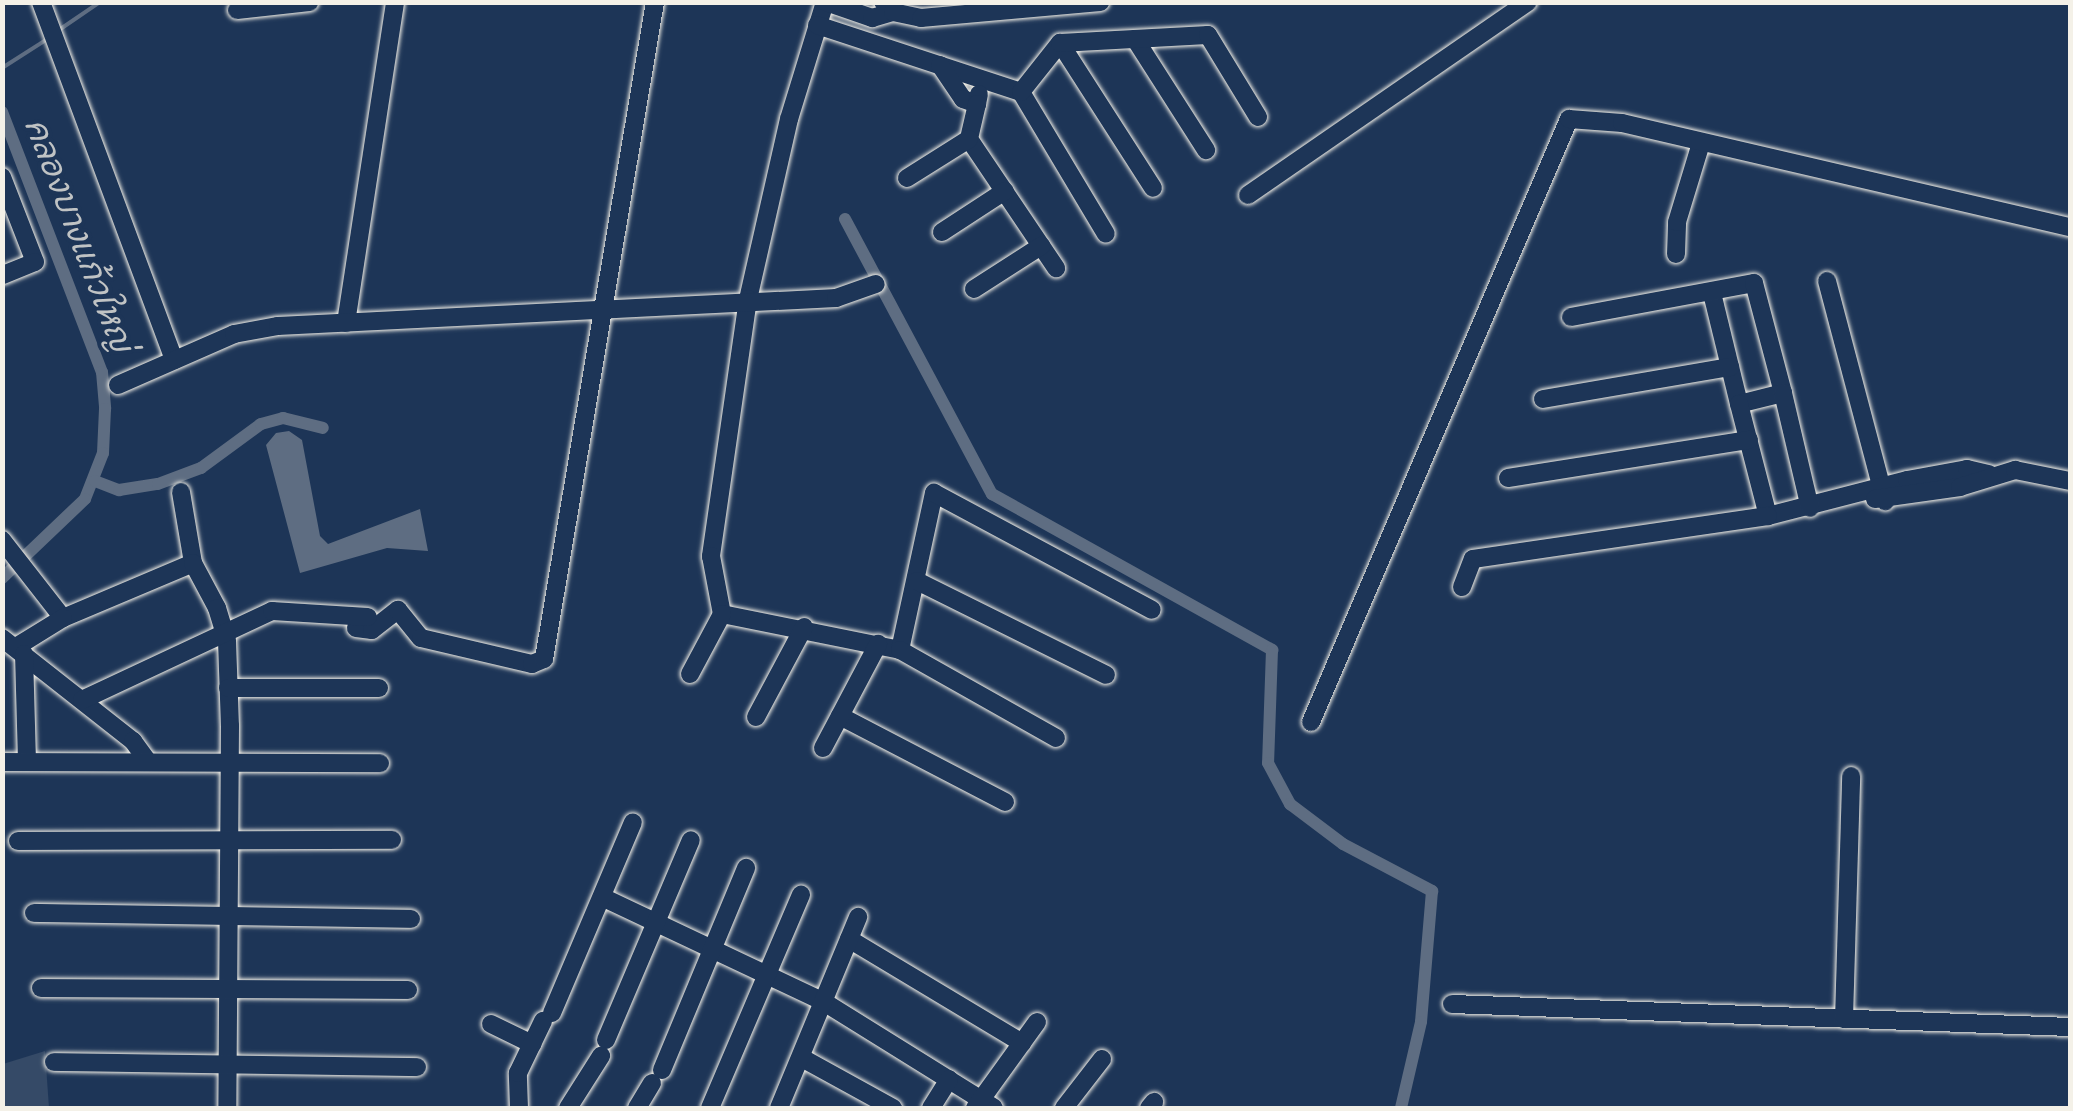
<!DOCTYPE html>
<meta charset="utf-8">
<style>
body{margin:0}
#map{position:relative;width:2073px;height:1111px;overflow:hidden;background:#1d3557;font-family:"Shantell Sans","Playpen Sans Thai",sans-serif}
div>[style]{position:absolute}
.green>*{inset:0;background:#354a67}
.water>*{inset:0;background:#5e6d82}
.stream>*{height:4px;margin:-2px;padding:0 2px;transform-origin:2px;border-radius:2px;background:#5e6d82}
.canal>*{height:12px;margin:-6px;padding:0 6px;transform-origin:6px;border-radius:6px;background:#5e6d82}
.roads{filter:drop-shadow(0 0 2px #f4f1e8) drop-shadow(0 0 2px #f4f1e8)}
.minor>*{height:18px;margin:-9px;padding:0 9px;transform-origin:9px;border-radius:9px;background:#1d3557}
span{translate:-50% -50%;white-space:nowrap;text-align:center;line-height:1.15;-webkit-text-stroke:8px #1d3557;paint-order:stroke}
.water-label{font-size:32px;color:#c0c3c4;font-style:italic}
.frame{position:absolute;inset:0;border:5px solid #f4f1e8;pointer-events:none}
</style>
<div id="map">
<div class="green">
<i style="clip-path:polygon(45px 1051px,49px 1108px,3px 1108px,3px 1064px)"></i>
</div>
<div class="water">
<i style="clip-path:polygon(289px 431px,302px 440px,320px 536px,328px 544px,420px 509px,428px 551px,387px 548px,300px 573px,266px 445px,276px 433px)"></i>
</div>
<div class="stream">
<i style="left:56px;top:32px;width:53px;rotate:-34.3deg"></i>
<i style="left:2px;top:68px;width:56px;rotate:-32.6deg"></i>
</div>
<div class="canal">
<i style="left:2px;top:112px;width:279px;rotate:69deg"></i>
<i style="left:102px;top:372px;width:37px;rotate:85deg"></i>
<i style="left:105px;top:409px;width:44px;rotate:92.6deg"></i>
<i style="left:103px;top:453px;width:49px;rotate:111.4deg"></i>
<i style="left:85px;top:499px;width:115px;rotate:136.4deg"></i>
<i style="left:845px;top:219px;width:312px;rotate:61.9deg"></i>
<i style="left:992px;top:494px;width:321px;rotate:29.1deg"></i>
<i style="left:1272px;top:650px;width:113px;rotate:92deg"></i>
<i style="left:1268px;top:763px;width:47px;rotate:61.8deg"></i>
<i style="left:1290px;top:804px;width:66px;rotate:37deg"></i>
<i style="left:1343px;top:844px;width:101px;rotate:27.8deg"></i>
<i style="left:1432px;top:891px;width:131px;rotate:94.8deg"></i>
<i style="left:1421px;top:1022px;width:88px;rotate:103.1deg"></i>
<i style="left:95px;top:481px;width:26px;rotate:21deg"></i>
<i style="left:119px;top:490px;width:39px;rotate:-9deg"></i>
<i style="left:158px;top:484px;width:46px;rotate:-20.4deg"></i>
<i style="left:201px;top:468px;width:74px;rotate:-36.3deg"></i>
<i style="left:261px;top:424px;width:23px;rotate:-15deg"></i>
<i style="left:283px;top:418px;width:41px;rotate:14deg"></i>
</div>
<div class="roads">
<div class="minor">
<i style="left:41px;top:2px;width:382px;rotate:69.6deg"></i>
<i style="left:825px;top:2px;width:122px;rotate:107.1deg"></i>
<i style="left:789px;top:119px;width:185px;rotate:102.8deg"></i>
<i style="left:748px;top:299px;width:260px;rotate:98.2deg"></i>
<i style="left:711px;top:556px;width:59px;rotate:79.3deg"></i>
<i style="left:722px;top:614px;width:182px;rotate:11.4deg"></i>
<i style="left:900px;top:650px;width:161px;rotate:-77.8deg"></i>
<i style="left:934px;top:493px;width:247px;rotate:28.2deg"></i>
<i style="left:826px;top:2px;width:49px;rotate:19.2deg"></i>
<i style="left:872px;top:18px;width:22px;rotate:-16deg"></i>
<i style="left:893px;top:12px;width:14px;rotate:-135deg"></i>
<i style="left:237px;top:10px;width:73px;rotate:-6.3deg"></i>
<i style="left:893px;top:12px;width:29px;rotate:12deg"></i>
<i style="left:921px;top:18px;width:180px;rotate:-5.1deg"></i>
<i style="left:817px;top:25px;width:215px;rotate:18.2deg"></i>
<i style="left:1021px;top:92px;width:165px;rotate:59.1deg"></i>
<i style="left:1135px;top:39px;width:132px;rotate:57.4deg"></i>
<i style="left:1060px;top:43px;width:172px;rotate:57.3deg"></i>
<i style="left:940px;top:65px;width:41px;rotate:55.9deg"></i>
<i style="left:963px;top:99px;width:15px;rotate:20deg"></i>
<i style="left:977px;top:104px;width:10px;rotate:-79deg"></i>
<i style="left:1021px;top:92px;width:63px;rotate:-51.5deg"></i>
<i style="left:1060px;top:43px;width:148px;rotate:-3.1deg"></i>
<i style="left:1208px;top:35px;width:96px;rotate:58.6deg"></i>
<i style="left:977px;top:104px;width:36px;rotate:103deg"></i>
<i style="left:969px;top:139px;width:156px;rotate:56deg"></i>
<i style="left:2px;top:177px;width:91px;rotate:68.8deg"></i>
<i style="left:35px;top:262px;width:35px;rotate:158deg"></i>
<i style="left:907px;top:178px;width:73px;rotate:-32.2deg"></i>
<i style="left:1248px;top:195px;width:340px;rotate:-34.6deg"></i>
<i style="left:942px;top:232px;width:75px;rotate:-33.1deg"></i>
<i style="left:1676px;top:254px;width:32px;rotate:-88deg"></i>
<i style="left:1677px;top:222px;width:83px;rotate:-73.1deg"></i>
<i style="left:1827px;top:281px;width:228px;rotate:75.2deg"></i>
<i style="left:974px;top:289px;width:80px;rotate:-32.7deg"></i>
<i style="left:1712px;top:293px;width:114px;rotate:76.3deg"></i>
<i style="left:1571px;top:317px;width:186px;rotate:-10.5deg"></i>
<i style="left:1754px;top:283px;width:114px;rotate:75.2deg"></i>
<i style="left:1783px;top:393px;width:45px;rotate:166deg"></i>
<i style="left:1739px;top:404px;width:116px;rotate:75.5deg"></i>
<i style="left:1768px;top:516px;width:144px;rotate:-14.5deg"></i>
<i style="left:1907px;top:480px;width:61px;rotate:-10.4deg"></i>
<i style="left:1967px;top:469px;width:23px;rotate:13deg"></i>
<i style="left:346px;top:323px;width:325px;rotate:-81.3deg"></i>
<i style="left:118px;top:385px;width:127px;rotate:-23.7deg"></i>
<i style="left:234px;top:334px;width:45px;rotate:-10.3deg"></i>
<i style="left:278px;top:326px;width:559px;rotate:-2.87deg"></i>
<i style="left:836px;top:298px;width:42px;rotate:-19.3deg"></i>
<i style="left:1783px;top:393px;width:118px;rotate:76.8deg"></i>
<i style="left:1543px;top:399px;width:190px;rotate:-9.7deg"></i>
<i style="left:1508px;top:478px;width:244px;rotate:-9deg"></i>
<i style="left:181px;top:492px;width:72px;rotate:80.4deg"></i>
<i style="left:1875px;top:499px;width:86px;rotate:-8deg"></i>
<i style="left:1960px;top:487px;width:58px;rotate:-17.2deg"></i>
<i style="left:2015px;top:470px;width:56px;rotate:11.3deg"></i>
<i style="left:2px;top:540px;width:99px;rotate:52deg"></i>
<i style="left:63px;top:618px;width:141px;rotate:-22.9deg"></i>
<i style="left:193px;top:563px;width:51px;rotate:61.9deg"></i>
<i style="left:217px;top:608px;width:34px;rotate:73deg"></i>
<i style="left:227px;top:641px;width:85px;rotate:88deg"></i>
<i style="left:230px;top:726px;width:382px;rotate:90.4deg"></i>
<i style="left:917px;top:581px;width:211px;rotate:26.4deg"></i>
<i style="left:1462px;top:587px;width:30px;rotate:-69deg"></i>
<i style="left:1473px;top:559px;width:298px;rotate:-8.3deg"></i>
<i style="left:356px;top:628px;width:16px;rotate:7deg"></i>
<i style="left:372px;top:630px;width:33px;rotate:-38deg"></i>
<i style="left:398px;top:610px;width:36px;rotate:51deg"></i>
<i style="left:421px;top:638px;width:114px;rotate:13.2deg"></i>
<i style="left:532px;top:664px;width:13px;rotate:-23deg"></i>
<i style="left:544px;top:659px;width:666px;rotate:-80.41deg"></i>
<i style="left:2px;top:638px;width:167px;rotate:38.2deg"></i>
<i style="left:133px;top:741px;width:26px;rotate:54deg"></i>
<i style="left:16px;top:647px;width:55px;rotate:-31.7deg"></i>
<i style="left:900px;top:650px;width:179px;rotate:29.4deg"></i>
<i style="left:24px;top:654px;width:108px;rotate:88.4deg"></i>
<i style="left:690px;top:674px;width:68px;rotate:-61.9deg"></i>
<i style="left:228px;top:688px;width:151px"></i>
<i style="left:82px;top:700px;width:210px;rotate:-25.1deg"></i>
<i style="left:272px;top:611px;width:96px;rotate:3.6deg"></i>
<i style="left:840px;top:716px;width:186px;rotate:27.5deg"></i>
<i style="left:756px;top:717px;width:102px;rotate:-61.9deg"></i>
<i style="left:1311px;top:722px;width:656px;rotate:-66.84deg"></i>
<i style="left:1569px;top:119px;width:53px;rotate:4.3deg"></i>
<i style="left:1622px;top:123px;width:460px;rotate:13.1deg"></i>
<i style="left:823px;top:748px;width:118px;rotate:-62.1deg"></i>
<i style="left:3px;top:762px;width:377px;rotate:0.2deg"></i>
<i style="left:18px;top:841px;width:374px;rotate:-0.2deg"></i>
<i style="left:602px;top:897px;width:246px;rotate:25.3deg"></i>
<i style="left:824px;top:1002px;width:200px;rotate:31.9deg"></i>
<i style="left:34px;top:913px;width:377px;rotate:0.9deg"></i>
<i style="left:849px;top:939px;width:202px;rotate:31deg"></i>
<i style="left:41px;top:988px;width:367px;rotate:0.3deg"></i>
<i style="left:1452px;top:1004px;width:618px;rotate:2.13deg"></i>
<i style="left:552px;top:1013px;width:207px;rotate:-67deg"></i>
<i style="left:1844px;top:1019px;width:243px;rotate:-88.3deg"></i>
<i style="left:491px;top:1024px;width:46px;rotate:26deg"></i>
<i style="left:606px;top:1040px;width:217px;rotate:-67deg"></i>
<i style="left:802px;top:1058px;width:104px;rotate:28.8deg"></i>
<i style="left:54px;top:1062px;width:363px;rotate:0.8deg"></i>
<i style="left:662px;top:1070px;width:219px;rotate:-67.4deg"></i>
<i style="left:519px;top:1108px;width:35px;rotate:-92deg"></i>
<i style="left:518px;top:1073px;width:58px;rotate:-64.3deg"></i>
<i style="left:568px;top:1108px;width:62px;rotate:-57.6deg"></i>
<i style="left:637px;top:1108px;width:29px;rotate:-59deg"></i>
<i style="left:710px;top:1108px;width:232px;rotate:-66.9deg"></i>
<i style="left:779px;top:1108px;width:207px;rotate:-67.5deg"></i>
<i style="left:931px;top:1108px;width:34px;rotate:-58deg"></i>
<i style="left:975px;top:1108px;width:106px;rotate:-54.2deg"></i>
<i style="left:1064px;top:1108px;width:62px;rotate:-52.2deg"></i>
<i style="left:1149px;top:1108px;width:8px;rotate:-50deg"></i>
</div>
</div>
<div class="water-label">
<span style="left:79px;top:235px;rotate:69deg">คลองบางแก้วใหญ่</span>
</div>
<div class="frame"></div>
</div>
